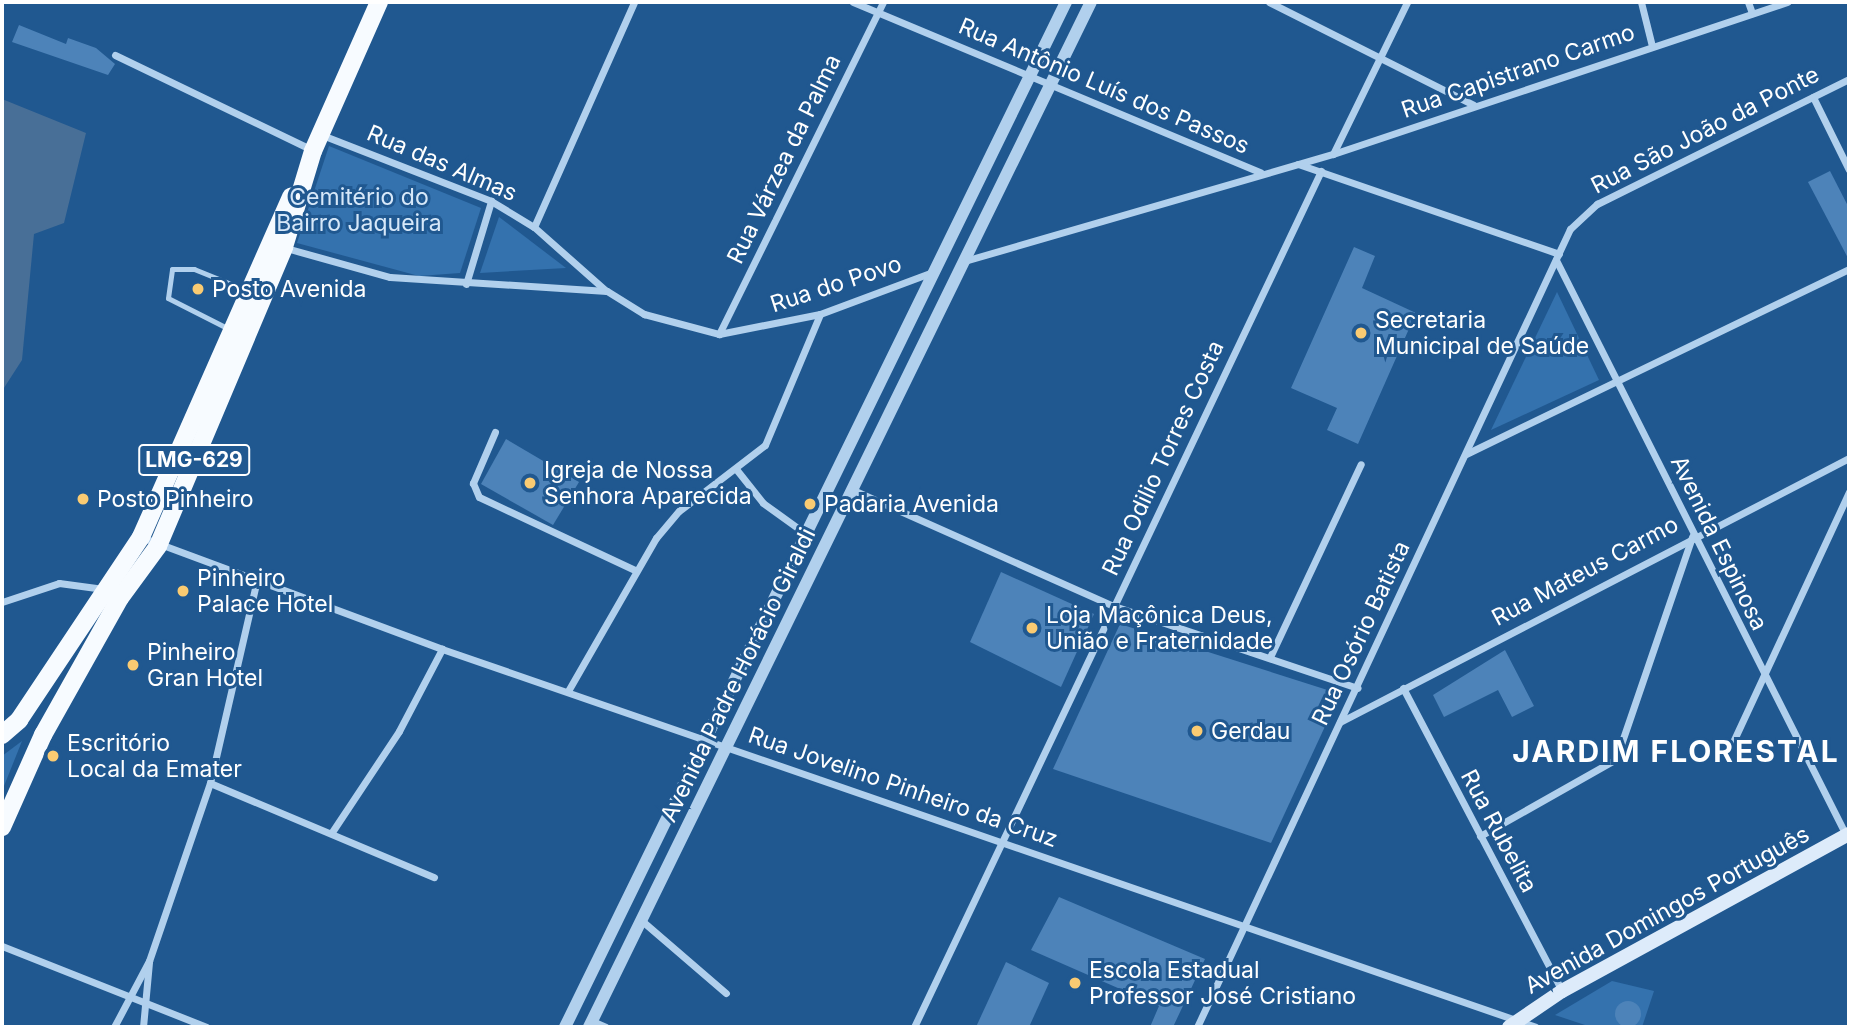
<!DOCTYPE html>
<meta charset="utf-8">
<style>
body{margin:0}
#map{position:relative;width:1851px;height:1029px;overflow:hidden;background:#205890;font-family:Inter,sans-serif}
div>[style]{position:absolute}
.green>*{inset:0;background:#3472ae}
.water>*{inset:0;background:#486f97}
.building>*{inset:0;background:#4d83b9}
.round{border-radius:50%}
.service>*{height:5px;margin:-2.5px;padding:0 2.5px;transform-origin:2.5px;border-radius:2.5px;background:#b1d0ed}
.minor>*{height:7px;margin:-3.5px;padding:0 3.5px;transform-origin:3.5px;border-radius:3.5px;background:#b1d0ed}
.tertiary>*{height:12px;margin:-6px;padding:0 6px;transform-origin:6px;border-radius:6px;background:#b1d0ed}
.secondary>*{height:14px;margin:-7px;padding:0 7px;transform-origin:7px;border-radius:7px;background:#ddebfa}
.primary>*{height:18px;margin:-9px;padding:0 9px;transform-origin:9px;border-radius:9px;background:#f7fbff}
.dots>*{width:19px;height:19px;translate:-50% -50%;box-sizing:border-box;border:4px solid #205890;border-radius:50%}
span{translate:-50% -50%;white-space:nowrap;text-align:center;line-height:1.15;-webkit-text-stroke:6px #205890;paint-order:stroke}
.shield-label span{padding:2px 5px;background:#205890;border:2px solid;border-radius:5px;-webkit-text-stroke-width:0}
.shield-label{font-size:21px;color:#fff;font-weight:700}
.street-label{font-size:23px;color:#fff}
.park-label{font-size:23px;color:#d7e8f9}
.poi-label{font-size:23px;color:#fff}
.left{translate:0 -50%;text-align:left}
.district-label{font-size:30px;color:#fff;font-weight:700;letter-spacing:2px}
.frame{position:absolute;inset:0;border:4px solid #fff;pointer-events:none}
</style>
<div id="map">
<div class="green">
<i style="clip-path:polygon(329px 146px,481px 208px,460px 273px,419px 276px,297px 243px)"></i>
<i style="clip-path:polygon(499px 217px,566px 268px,480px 273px)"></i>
<i style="clip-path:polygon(1557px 292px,1599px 380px,1491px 430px)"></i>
<i style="clip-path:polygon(22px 741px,2px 791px,2px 756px)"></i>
<i style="clip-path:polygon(1612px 981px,1654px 991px,1642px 1027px,1591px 1027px,1555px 1015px)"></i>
</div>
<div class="water">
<i style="clip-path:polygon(2px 99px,86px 133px,64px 223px,34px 234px,22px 360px,2px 391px)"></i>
</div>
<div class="building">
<i style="clip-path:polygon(19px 25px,66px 44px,68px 38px,96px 48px,115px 64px,108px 75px,12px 42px)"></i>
<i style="clip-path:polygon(1830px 171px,1849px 208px,1849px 260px,1808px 182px)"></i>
<i style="clip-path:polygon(1354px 247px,1375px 256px,1362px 288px,1416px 313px,1358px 444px,1327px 430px,1337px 408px,1291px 388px)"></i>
<i style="clip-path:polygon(506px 439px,579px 482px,553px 525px,481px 484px)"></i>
<i style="clip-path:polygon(1001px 572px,1094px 614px,1061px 687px,970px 642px)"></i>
<i style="clip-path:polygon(1120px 624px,1340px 694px,1271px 843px,1053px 769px)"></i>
<i style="clip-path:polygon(1505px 650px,1534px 706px,1512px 717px,1498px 690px,1444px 717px,1433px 695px)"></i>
<i style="clip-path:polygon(1059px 897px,1205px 959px,1173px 1027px,1150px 1027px,1159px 1006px,1031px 950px)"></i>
<i style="clip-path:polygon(1006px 962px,1049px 983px,1029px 1027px,976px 1027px)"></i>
<i class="round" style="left:1615px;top:1001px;width:26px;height:26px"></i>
</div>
<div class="service">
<i style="left:229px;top:329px;width:68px;rotate:-153.1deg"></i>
<i style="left:168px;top:298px;width:29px;rotate:-82deg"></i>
<i style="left:172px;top:269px;width:22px"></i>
<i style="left:194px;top:269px;width:56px;rotate:22deg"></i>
</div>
<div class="minor">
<i style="left:853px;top:2px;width:442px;rotate:22.7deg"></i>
<i style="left:1269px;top:2px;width:229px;rotate:26.7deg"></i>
<i style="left:1641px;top:2px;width:45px;rotate:76deg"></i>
<i style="left:1748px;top:2px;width:12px;rotate:70deg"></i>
<i style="left:115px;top:55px;width:219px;rotate:25.7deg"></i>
<i style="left:1813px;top:97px;width:81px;rotate:63.7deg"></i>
<i style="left:322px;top:135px;width:181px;rotate:21.3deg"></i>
<i style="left:491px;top:201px;width:50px;rotate:31.2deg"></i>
<i style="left:534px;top:227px;width:96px;rotate:41.6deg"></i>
<i style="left:1333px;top:154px;width:169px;rotate:-64deg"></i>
<i style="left:1298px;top:164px;width:276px;rotate:19deg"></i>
<i style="left:534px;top:227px;width:246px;rotate:-66deg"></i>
<i style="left:286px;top:248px;width:108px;rotate:15.6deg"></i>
<i style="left:390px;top:277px;width:217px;rotate:3.7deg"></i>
<i style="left:607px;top:291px;width:44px;rotate:31.9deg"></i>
<i style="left:644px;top:314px;width:78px;rotate:14.9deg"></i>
<i style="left:719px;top:334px;width:103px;rotate:-11.2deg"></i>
<i style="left:820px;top:314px;width:121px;rotate:-20.4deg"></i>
<i style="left:968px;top:260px;width:380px;rotate:-16.2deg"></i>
<i style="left:1333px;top:154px;width:479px;rotate:-18.5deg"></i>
<i style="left:1556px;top:260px;width:644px;rotate:63.24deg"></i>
<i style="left:466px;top:284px;width:87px;rotate:-73.2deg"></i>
<i style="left:719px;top:334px;width:370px;rotate:-63.7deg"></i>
<i style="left:495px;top:432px;width:56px;rotate:113.3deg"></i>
<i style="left:473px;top:483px;width:15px;rotate:67deg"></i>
<i style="left:479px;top:497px;width:172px;rotate:25.1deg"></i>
<i style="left:1466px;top:454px;width:425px;rotate:-25.8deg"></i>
<i style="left:736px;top:469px;width:43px;rotate:51.5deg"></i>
<i style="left:763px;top:503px;width:53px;rotate:35.8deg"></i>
<i style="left:853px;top:490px;width:286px;rotate:24deg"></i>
<i style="left:1114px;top:606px;width:257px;rotate:18.6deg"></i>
<i style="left:141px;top:537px;width:321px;rotate:20.4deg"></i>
<i style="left:442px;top:649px;width:1157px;rotate:19.06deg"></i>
<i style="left:2px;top:602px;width:60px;rotate:-18.4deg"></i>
<i style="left:59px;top:583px;width:45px;rotate:7.6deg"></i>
<i style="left:1270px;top:657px;width:213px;rotate:-64.8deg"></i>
<i style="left:1403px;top:688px;width:342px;rotate:62.3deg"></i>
<i style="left:568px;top:691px;width:177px;rotate:-60.1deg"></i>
<i style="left:656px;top:538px;width:35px;rotate:-50deg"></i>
<i style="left:679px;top:511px;width:108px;rotate:-37.5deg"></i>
<i style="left:765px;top:445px;width:142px;rotate:-67.2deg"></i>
<i style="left:1340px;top:722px;width:573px;rotate:-27.41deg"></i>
<i style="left:1732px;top:744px;width:278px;rotate:-65.1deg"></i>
<i style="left:210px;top:783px;width:243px;rotate:22.8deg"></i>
<i style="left:332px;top:832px;width:121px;rotate:-56.4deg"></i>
<i style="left:399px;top:731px;width:93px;rotate:-62.3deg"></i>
<i style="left:1480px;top:836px;width:156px;rotate:-29.5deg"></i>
<i style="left:1616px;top:759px;width:235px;rotate:-71.1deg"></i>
<i style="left:641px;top:920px;width:112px;rotate:40.7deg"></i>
<i style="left:2px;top:946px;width:220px;rotate:21.6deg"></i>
<i style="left:592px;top:1021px;width:15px;rotate:23deg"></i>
<i style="left:114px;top:1027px;width:75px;rotate:-62.1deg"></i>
<i style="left:149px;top:961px;width:188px;rotate:-71.1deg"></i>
<i style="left:210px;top:783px;width:205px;rotate:-77deg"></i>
<i style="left:143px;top:1027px;width:65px;rotate:-84.7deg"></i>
<i style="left:914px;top:1027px;width:948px;rotate:-64.57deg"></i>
<i style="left:1197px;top:1027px;width:881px;rotate:-64.95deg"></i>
<i style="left:1570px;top:229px;width:37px;rotate:-43deg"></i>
<i style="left:1597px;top:204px;width:281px;rotate:-26.4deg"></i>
</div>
<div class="tertiary">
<i style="left:565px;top:1027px;width:1141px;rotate:-63.95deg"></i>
<i style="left:589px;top:1027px;width:1141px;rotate:-63.91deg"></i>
</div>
<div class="secondary">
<i style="left:1509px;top:1027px;width:64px;rotate:-34.2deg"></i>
<i style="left:1562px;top:991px;width:327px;rotate:-28.7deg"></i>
</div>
<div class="primary">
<i style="left:2px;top:735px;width:23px;rotate:-41deg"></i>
<i style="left:19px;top:720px;width:220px;rotate:-56.3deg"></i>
<i style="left:141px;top:537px;width:372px;rotate:-66.2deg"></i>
<i style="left:2px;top:827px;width:101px;rotate:-66deg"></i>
<i style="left:43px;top:735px;width:157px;rotate:-60.7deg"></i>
<i style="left:120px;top:598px;width:64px;rotate:-53.8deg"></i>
<i style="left:158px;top:546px;width:324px;rotate:-67.1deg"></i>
<i style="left:284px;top:247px;width:100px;rotate:-73.2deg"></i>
<i style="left:313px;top:151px;width:163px;rotate:-66.1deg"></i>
</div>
<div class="dots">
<i style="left:198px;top:289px;background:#facb72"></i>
<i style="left:1361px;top:333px;background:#facb72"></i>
<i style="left:530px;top:483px;background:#facb72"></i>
<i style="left:83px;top:499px;background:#facb72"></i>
<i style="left:810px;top:504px;background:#facb72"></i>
<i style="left:183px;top:591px;background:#facb72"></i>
<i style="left:1032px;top:628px;background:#facb72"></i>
<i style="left:133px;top:665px;background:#facb72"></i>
<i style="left:1197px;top:731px;background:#facb72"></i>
<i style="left:53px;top:756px;background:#facb72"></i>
<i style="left:1075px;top:983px;background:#facb72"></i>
</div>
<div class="shield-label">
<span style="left:194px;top:460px">LMG-629</span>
</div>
<div class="street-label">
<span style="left:1518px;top:71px;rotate:-19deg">Rua Capistrano Carmo</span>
<span style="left:1104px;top:86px;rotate:23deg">Rua Antônio Luís dos Passos</span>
<span style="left:1705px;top:130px;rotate:-27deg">Rua São João da Ponte</span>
<span style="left:784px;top:159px;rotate:-64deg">Rua Várzea da Palma</span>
<span style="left:442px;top:163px;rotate:23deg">Rua das Almas</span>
<span style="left:836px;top:284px;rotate:-18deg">Rua do Povo</span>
<span style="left:1163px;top:458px;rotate:-65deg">Rua Odilio Torres Costa</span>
<span style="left:1719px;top:543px;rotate:64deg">Avenida Espinosa</span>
<span style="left:1585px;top:571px;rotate:-28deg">Rua Mateus Carmo</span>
<span style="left:1361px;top:633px;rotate:-65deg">Rua Osório Batista</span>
<span style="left:738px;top:675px;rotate:-64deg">Avenida Padre Horácio Giraldi</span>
<span style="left:903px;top:787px;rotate:19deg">Rua Jovelino Pinheiro da Cruz</span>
<span style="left:1499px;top:831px;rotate:62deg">Rua Rubelita</span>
<span style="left:1667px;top:910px;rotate:-29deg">Avenida Domingos Português</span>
</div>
<div class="park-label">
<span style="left:359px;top:210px">Cemitério do<br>Bairro Jaqueira</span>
</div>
<div class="poi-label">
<span class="left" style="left:212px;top:289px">Posto Avenida</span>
<span class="left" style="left:1375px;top:333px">Secretaria<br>Municipal de Saúde</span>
<span class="left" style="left:544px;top:483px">Igreja de Nossa<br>Senhora Aparecida</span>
<span class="left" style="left:97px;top:499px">Posto Pinheiro</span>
<span class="left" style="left:824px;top:504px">Padaria Avenida</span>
<span class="left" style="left:197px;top:591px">Pinheiro<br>Palace Hotel</span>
<span class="left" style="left:1046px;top:628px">Loja Maçônica Deus,<br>União e Fraternidade</span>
<span class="left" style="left:147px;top:665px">Pinheiro<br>Gran Hotel</span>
<span class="left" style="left:1211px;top:731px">Gerdau</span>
<span class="left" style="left:67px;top:756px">Escritório<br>Local da Emater</span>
<span class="left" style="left:1089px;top:983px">Escola Estadual<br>Professor José Cristiano</span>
</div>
<div class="district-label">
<span style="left:1676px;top:751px">JARDIM FLORESTAL</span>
</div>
<div class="frame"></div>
</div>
